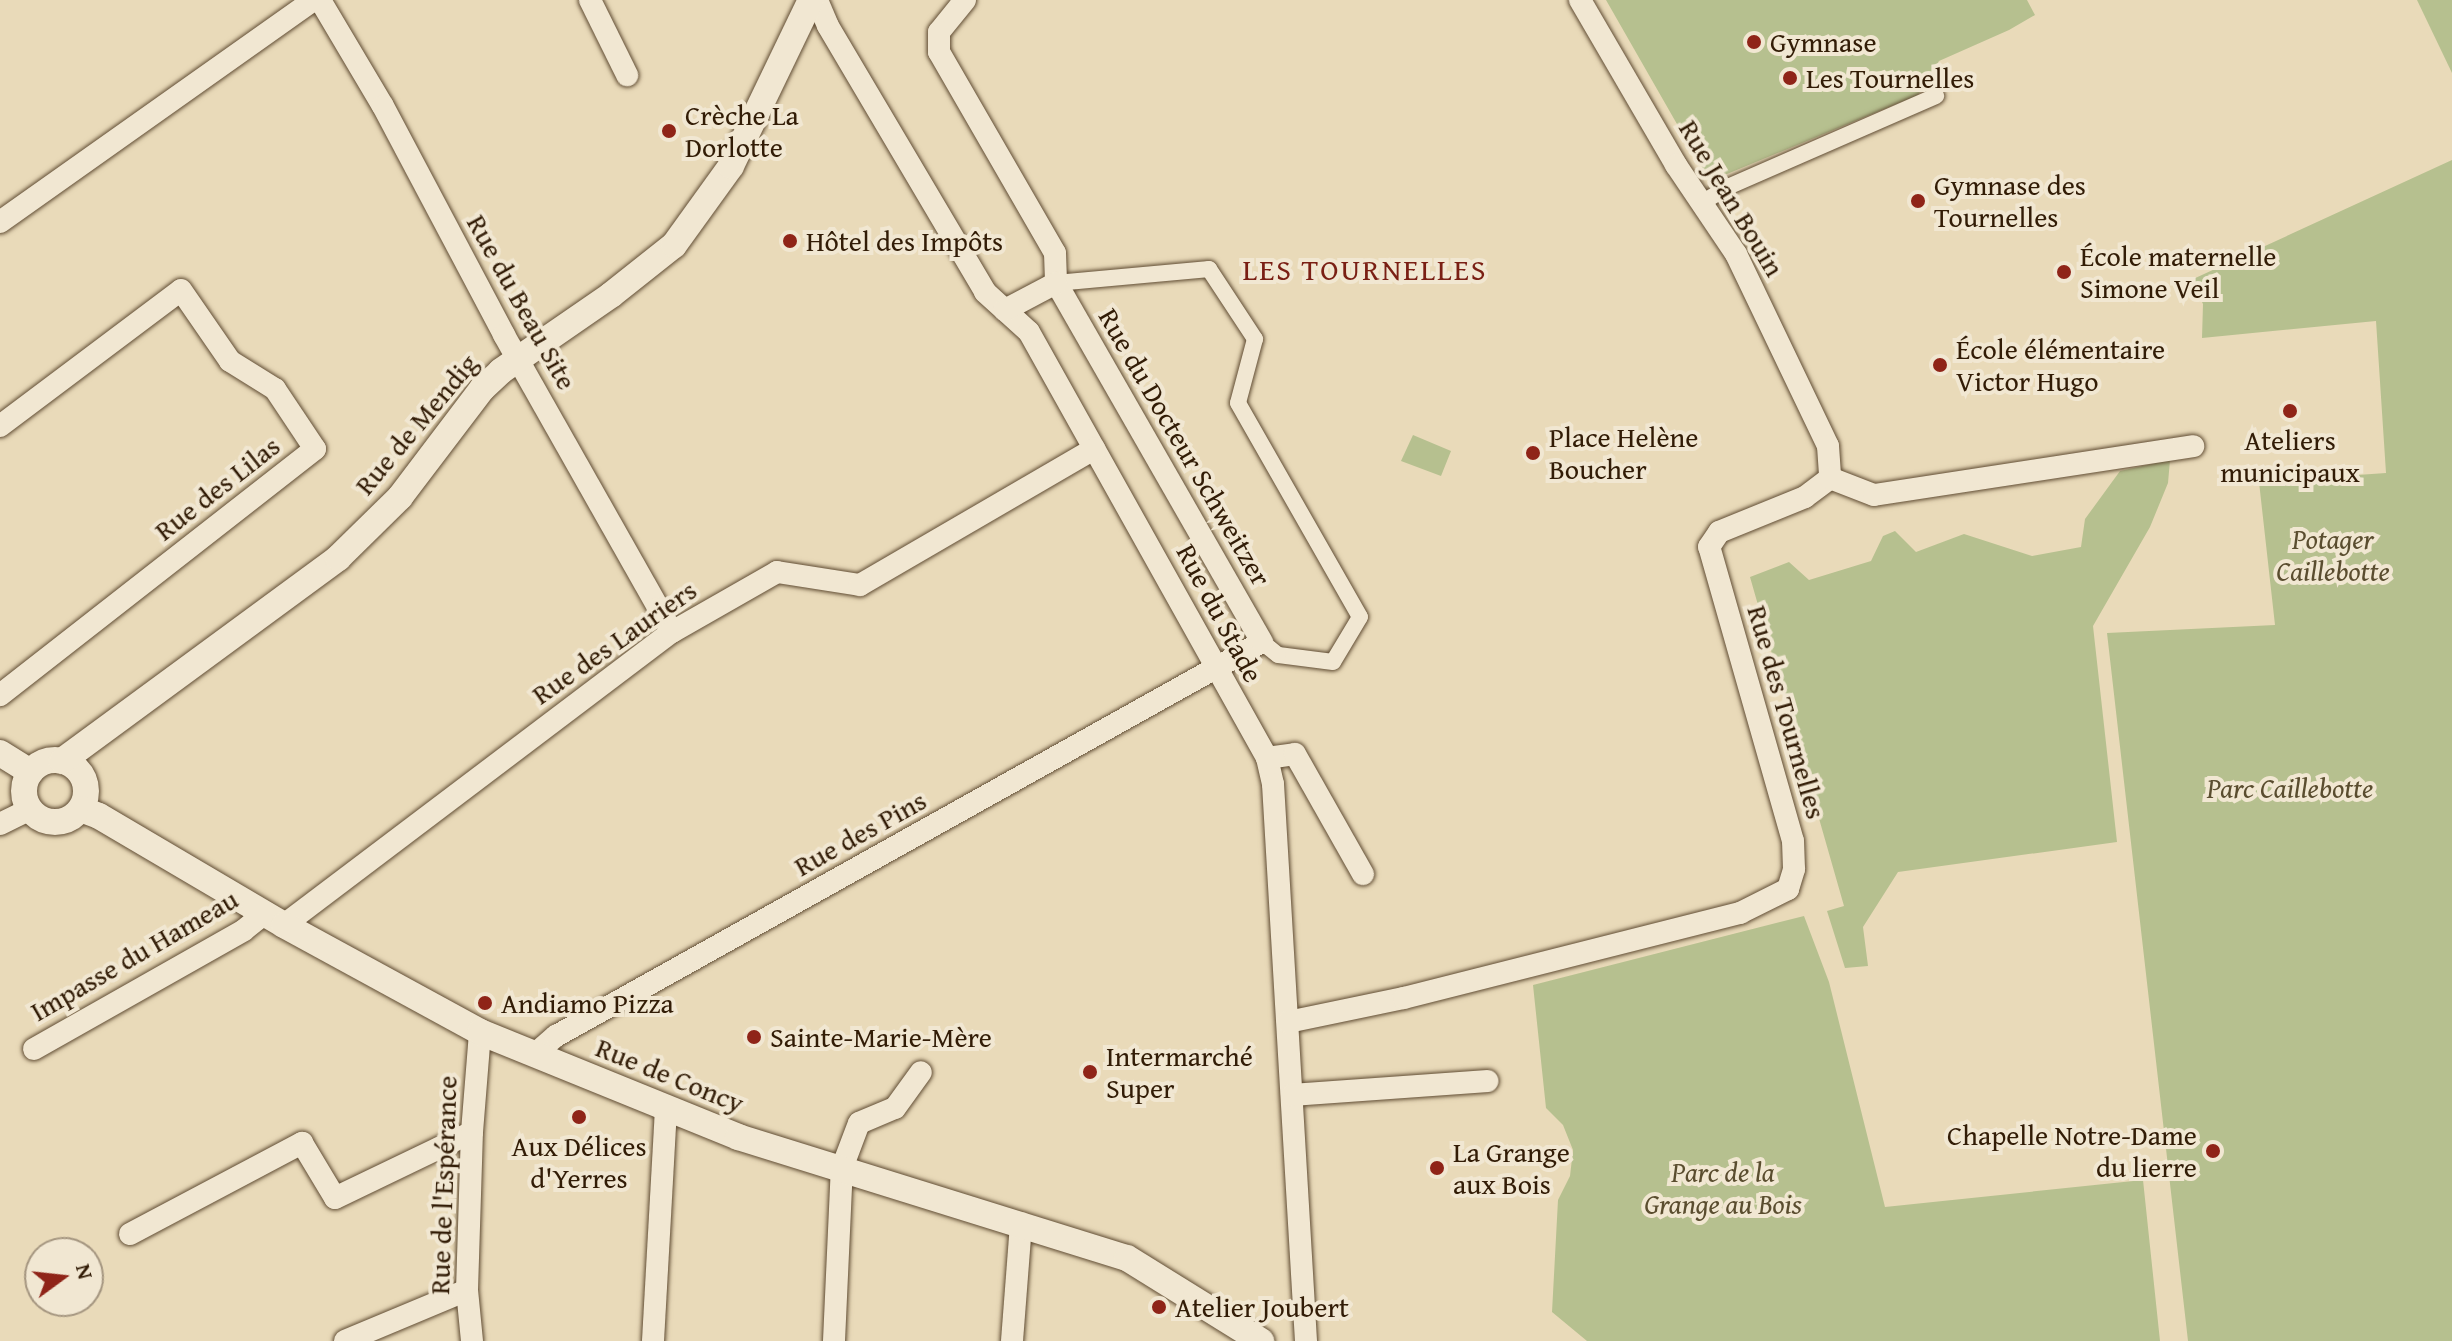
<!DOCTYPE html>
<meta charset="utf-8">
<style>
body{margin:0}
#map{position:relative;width:2452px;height:1341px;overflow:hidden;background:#e9dab9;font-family:"Gentium Book Plus",serif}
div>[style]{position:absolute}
.green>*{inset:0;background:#b6c08f}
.roads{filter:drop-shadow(0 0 2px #604c33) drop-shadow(0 0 2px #604c33)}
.pedestrian>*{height:16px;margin:-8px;padding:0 8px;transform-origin:8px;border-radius:8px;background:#f1e7d2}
.minor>*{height:22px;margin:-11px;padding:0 11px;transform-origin:11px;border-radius:11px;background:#f1e7d2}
.tertiary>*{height:26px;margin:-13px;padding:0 13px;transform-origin:13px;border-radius:13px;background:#f1e7d2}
.tertiary>.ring{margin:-13px;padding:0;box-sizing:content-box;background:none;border:26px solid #f1e7d2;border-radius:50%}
.dots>*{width:22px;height:22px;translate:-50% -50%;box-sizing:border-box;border:4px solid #f1e7d2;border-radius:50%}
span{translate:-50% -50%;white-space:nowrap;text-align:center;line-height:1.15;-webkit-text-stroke:8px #f1e7d2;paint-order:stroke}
.poi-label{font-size:28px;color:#321c06}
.left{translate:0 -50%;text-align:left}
.right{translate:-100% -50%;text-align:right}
.street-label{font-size:28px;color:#321c06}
.park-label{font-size:28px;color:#5a4d2f;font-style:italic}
.neighbourhood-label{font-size:30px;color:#7a1f14;letter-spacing:2px}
.north{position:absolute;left:24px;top:1237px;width:80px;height:80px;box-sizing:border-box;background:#f1e7d2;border:2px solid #a59680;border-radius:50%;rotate:75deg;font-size:22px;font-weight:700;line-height:32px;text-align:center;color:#321c06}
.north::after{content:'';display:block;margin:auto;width:28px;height:36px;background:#8f2418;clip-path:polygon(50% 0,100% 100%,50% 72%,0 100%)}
</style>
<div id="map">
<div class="green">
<i style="clip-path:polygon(1606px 0,2027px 0,2035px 15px,2009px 30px,1939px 61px,1918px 95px,1727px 174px,1705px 173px)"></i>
<i style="clip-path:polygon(2417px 0,2452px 0,2452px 73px)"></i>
<i style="clip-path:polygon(2452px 160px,2452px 1341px,2188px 1341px,2107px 633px,2275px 625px,2259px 482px,2386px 473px,2376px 321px,2202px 338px,2203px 304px,2191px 280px)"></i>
<i style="clip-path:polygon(1413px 435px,1451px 451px,1441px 476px,1401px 461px)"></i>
<i style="clip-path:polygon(2170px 460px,2168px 483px,2150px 527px,2093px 626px,2117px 842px,1898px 872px,1863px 927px,1868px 966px,1845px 968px,1827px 911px,1844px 906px,1750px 577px,1789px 562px,1809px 580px,1871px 561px,1883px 536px,1895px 531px,1916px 552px,1964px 534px,2032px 556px,2081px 547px,2085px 519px,2120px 471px)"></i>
<i style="clip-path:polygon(1804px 916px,1829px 982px,1885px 1207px,2143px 1180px,2160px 1341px,1587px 1341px,1552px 1312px,1558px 1200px,1570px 1176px,1573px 1150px,1563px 1125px,1546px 1108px,1533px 985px)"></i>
</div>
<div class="roads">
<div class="pedestrian">
<i style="left:1703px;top:202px;width:31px;rotate:-31deg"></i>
<i style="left:1730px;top:186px;width:225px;rotate:-23.6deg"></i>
<i style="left:1056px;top:283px;width:154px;rotate:-5.2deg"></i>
<i style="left:1209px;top:269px;width:84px;rotate:56.7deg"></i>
<i style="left:1255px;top:339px;width:66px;rotate:104.9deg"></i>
<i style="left:1238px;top:403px;width:246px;rotate:60.3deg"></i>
<i style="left:1360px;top:617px;width:52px;rotate:121deg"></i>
<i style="left:1333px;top:662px;width:55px;rotate:-172.7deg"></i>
<i style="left:1278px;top:655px;width:21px;rotate:-141deg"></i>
</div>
<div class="minor">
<i style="left:320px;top:0;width:123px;rotate:59.3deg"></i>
<i style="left:383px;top:106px;width:259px;rotate:62.1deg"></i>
<i style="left:504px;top:335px;width:341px;rotate:60.5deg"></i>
<i style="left:590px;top:0;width:84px;rotate:63.7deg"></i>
<i style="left:817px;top:0;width:28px;rotate:67deg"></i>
<i style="left:828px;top:26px;width:309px;rotate:59.4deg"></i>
<i style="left:985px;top:292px;width:59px;rotate:42.3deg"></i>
<i style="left:1029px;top:332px;width:488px;rotate:60.8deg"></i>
<i style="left:1267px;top:758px;width:27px;rotate:77deg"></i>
<i style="left:1273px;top:784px;width:558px;rotate:86.61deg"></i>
<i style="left:965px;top:0;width:41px;rotate:129.1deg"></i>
<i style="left:939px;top:32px;width:20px;rotate:90deg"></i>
<i style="left:939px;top:52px;width:232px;rotate:60deg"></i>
<i style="left:1055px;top:253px;width:30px;rotate:88deg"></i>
<i style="left:1580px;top:0;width:191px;rotate:59.8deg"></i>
<i style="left:1676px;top:165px;width:107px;rotate:56deg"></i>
<i style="left:1736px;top:254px;width:213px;rotate:64.4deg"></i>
<i style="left:1828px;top:446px;width:32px;rotate:86deg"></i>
<i style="left:0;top:222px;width:384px;rotate:-35.3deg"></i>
<i style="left:0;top:426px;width:226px;rotate:-36.9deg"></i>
<i style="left:181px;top:290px;width:86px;rotate:55.4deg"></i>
<i style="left:230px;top:361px;width:53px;rotate:31.9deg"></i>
<i style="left:275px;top:389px;width:72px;rotate:56.3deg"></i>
<i style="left:315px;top:449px;width:400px;rotate:142deg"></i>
<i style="left:1267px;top:758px;width:28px;rotate:-8deg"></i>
<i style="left:1295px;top:754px;width:138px;rotate:60.5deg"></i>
<i style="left:0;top:824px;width:32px;rotate:-26deg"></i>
<i style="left:284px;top:925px;width:486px;rotate:-37.1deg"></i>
<i style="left:672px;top:632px;width:121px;rotate:-29.7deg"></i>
<i style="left:777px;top:572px;width:84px;rotate:8.9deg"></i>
<i style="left:860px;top:585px;width:271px;rotate:-30.2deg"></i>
<i style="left:1288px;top:1022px;width:118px;rotate:-11.7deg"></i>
<i style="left:1404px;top:998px;width:347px;rotate:-14.2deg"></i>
<i style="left:1740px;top:913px;width:54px;rotate:-26.6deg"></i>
<i style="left:1788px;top:889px;width:21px;rotate:-73deg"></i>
<i style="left:1794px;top:869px;width:28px;rotate:-92deg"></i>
<i style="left:1793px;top:841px;width:306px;rotate:-105.9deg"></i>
<i style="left:1709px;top:547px;width:18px;rotate:-56deg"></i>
<i style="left:1719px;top:532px;width:93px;rotate:-22.1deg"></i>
<i style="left:1805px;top:497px;width:31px;rotate:-37deg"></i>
<i style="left:1830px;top:478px;width:47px;rotate:21.1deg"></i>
<i style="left:1874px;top:495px;width:323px;rotate:-8.7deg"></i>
<i style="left:34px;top:1049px;width:241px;rotate:-29.5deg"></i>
<i style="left:244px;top:930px;width:26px;rotate:-39deg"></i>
<i style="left:535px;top:1054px;width:28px;rotate:-41deg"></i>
<i style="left:556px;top:1036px;width:808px;rotate:-29.16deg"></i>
<i style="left:1262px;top:642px;width:414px;rotate:-119.8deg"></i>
<i style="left:1056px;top:283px;width:58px;rotate:152.1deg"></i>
<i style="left:1292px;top:1095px;width:196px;rotate:-4.1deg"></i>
<i style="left:130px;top:1234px;width:195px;rotate:-27.9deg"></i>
<i style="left:302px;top:1143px;width:64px;rotate:59deg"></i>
<i style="left:335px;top:1198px;width:152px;rotate:-25.7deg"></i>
<i style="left:345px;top:1341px;width:132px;rotate:-22.7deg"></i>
<i style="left:472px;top:1341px;width:51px;rotate:-95.6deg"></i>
<i style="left:467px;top:1290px;width:158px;rotate:-88.2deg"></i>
<i style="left:472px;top:1132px;width:100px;rotate:-85.4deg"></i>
<i style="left:653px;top:1341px;width:232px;rotate:-86.8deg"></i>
<i style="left:834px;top:1341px;width:173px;rotate:-87.4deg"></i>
<i style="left:842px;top:1168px;width:48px;rotate:-69.3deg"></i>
<i style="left:859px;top:1123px;width:39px;rotate:-23deg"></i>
<i style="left:895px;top:1108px;width:44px;rotate:-54.2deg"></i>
<i style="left:1012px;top:1341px;width:118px;rotate:-85.6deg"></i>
</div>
<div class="tertiary">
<i style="left:0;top:753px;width:36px;rotate:32deg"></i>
<i class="ring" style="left:24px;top:760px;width:36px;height:36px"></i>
<i style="left:62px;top:761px;width:343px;rotate:-36.3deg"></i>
<i style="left:338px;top:558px;width:87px;rotate:-44.5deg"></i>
<i style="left:400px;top:497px;width:136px;rotate:-52.8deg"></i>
<i style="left:482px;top:389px;width:26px;rotate:-43deg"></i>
<i style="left:501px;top:371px;width:134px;rotate:-34.6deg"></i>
<i style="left:611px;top:295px;width:80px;rotate:-38.4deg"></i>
<i style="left:674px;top:245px;width:97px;rotate:-54.2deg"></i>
<i style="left:731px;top:166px;width:184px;rotate:-64.3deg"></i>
<i style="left:81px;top:809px;width:19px;rotate:21deg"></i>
<i style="left:99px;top:816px;width:215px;rotate:30.5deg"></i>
<i style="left:284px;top:925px;width:223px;rotate:28.6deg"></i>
<i style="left:480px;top:1032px;width:279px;rotate:22.1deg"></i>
<i style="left:738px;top:1137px;width:407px;rotate:17.3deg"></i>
<i style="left:1127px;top:1258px;width:158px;rotate:31.8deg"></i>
</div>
</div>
<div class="dots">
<i style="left:1754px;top:42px;background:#8f2418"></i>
<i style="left:1790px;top:78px;background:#8f2418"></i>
<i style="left:669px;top:131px;background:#8f2418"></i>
<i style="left:1918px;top:201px;background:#8f2418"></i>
<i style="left:790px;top:241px;background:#8f2418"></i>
<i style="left:2064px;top:272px;background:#8f2418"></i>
<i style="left:1940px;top:365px;background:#8f2418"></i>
<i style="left:2290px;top:411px;background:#8f2418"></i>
<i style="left:1533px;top:453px;background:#8f2418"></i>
<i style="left:485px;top:1003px;background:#8f2418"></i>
<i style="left:754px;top:1037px;background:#8f2418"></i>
<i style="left:1090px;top:1072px;background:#8f2418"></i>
<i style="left:579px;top:1117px;background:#8f2418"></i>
<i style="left:2213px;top:1151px;background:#8f2418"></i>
<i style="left:1437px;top:1168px;background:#8f2418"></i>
<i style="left:1159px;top:1307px;background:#8f2418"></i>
</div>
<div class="poi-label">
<span class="left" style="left:1770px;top:42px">Gymnase</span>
<span class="left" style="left:1806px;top:78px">Les Tournelles</span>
<span class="left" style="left:685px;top:131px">Crèche La<br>Dorlotte</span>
<span class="left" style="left:1934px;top:201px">Gymnase des<br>Tournelles</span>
<span class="left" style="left:806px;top:241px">Hôtel des Impôts</span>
<span class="left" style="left:2080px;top:272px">École maternelle<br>Simone Veil</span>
<span class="left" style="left:1956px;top:365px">École élémentaire<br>Victor Hugo</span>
<span class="left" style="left:1549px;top:453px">Place Helène<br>Boucher</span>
<span style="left:2290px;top:456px">Ateliers<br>municipaux</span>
<span class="left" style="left:501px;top:1003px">Andiamo Pizza</span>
<span class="left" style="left:770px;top:1037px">Sainte-Marie-Mère</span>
<span class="left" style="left:1106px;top:1072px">Intermarché<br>Super</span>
<span class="right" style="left:2197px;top:1151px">Chapelle Notre-Dame<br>du lierre</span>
<span style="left:579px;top:1162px">Aux Délices<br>d'Yerres</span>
<span class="left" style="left:1453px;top:1168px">La Grange<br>aux Bois</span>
<span class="left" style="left:1175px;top:1307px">Atelier Joubert</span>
</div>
<div class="street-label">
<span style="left:1732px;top:198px;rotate:59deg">Rue Jean Bouin</span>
<span style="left:522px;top:302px;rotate:61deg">Rue du Beau Site</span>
<span style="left:416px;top:424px;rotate:-50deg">Rue de Mendig</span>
<span style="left:1185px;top:447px;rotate:60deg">Rue du Docteur Schweitzer</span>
<span style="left:217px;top:488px;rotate:-38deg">Rue des Lilas</span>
<span style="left:1220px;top:613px;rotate:62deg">Rue du Stade</span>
<span style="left:614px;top:642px;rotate:-35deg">Rue des Lauriers</span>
<span style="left:1787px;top:712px;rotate:74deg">Rue des Tournelles</span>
<span style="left:860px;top:833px;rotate:-29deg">Rue des Pins</span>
<span style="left:134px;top:955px;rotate:-30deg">Impasse du Hameau</span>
<span style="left:670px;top:1075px;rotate:22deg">Rue de Concy</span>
<span style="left:443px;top:1185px;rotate:-88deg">Rue de l'Espérance</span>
</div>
<div class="park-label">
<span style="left:2333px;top:555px">Potager<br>Caillebotte</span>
<span style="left:2290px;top:788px">Parc Caillebotte</span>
<span style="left:1723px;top:1188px">Parc de la<br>Grange au Bois</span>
</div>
<div class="neighbourhood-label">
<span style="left:1365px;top:269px">LES TOURNELLES</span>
</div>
<div class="north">N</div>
</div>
